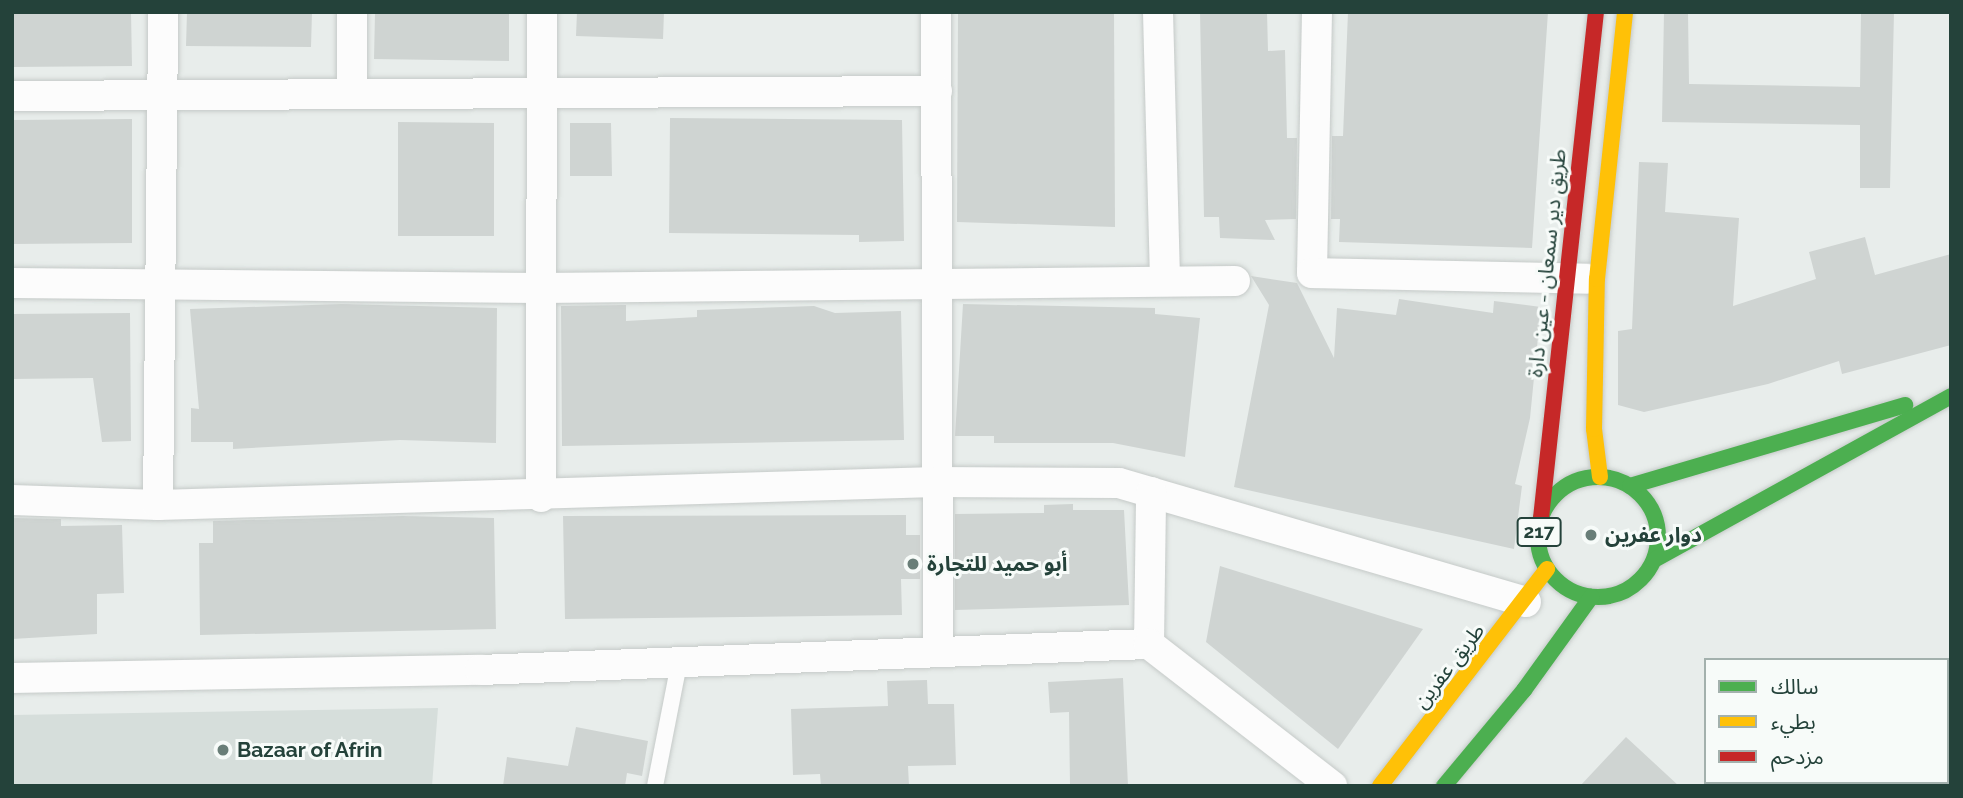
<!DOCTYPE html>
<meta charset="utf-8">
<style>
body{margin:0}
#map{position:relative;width:1963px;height:798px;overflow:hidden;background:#e8edeb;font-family:Raleway,"Noto Sans Arabic",sans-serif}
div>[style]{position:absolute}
.built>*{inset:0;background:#d6dedb}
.building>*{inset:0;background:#cfd4d2}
.roads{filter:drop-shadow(0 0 2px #c5cac8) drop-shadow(0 0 2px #c5cac8)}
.lane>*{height:16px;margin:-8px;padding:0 8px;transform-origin:8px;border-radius:8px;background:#fcfcfc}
.street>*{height:30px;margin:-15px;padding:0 15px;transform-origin:15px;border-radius:15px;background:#fcfcfc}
.fast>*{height:16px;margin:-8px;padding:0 8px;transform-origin:8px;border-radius:8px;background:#4caf50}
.fast>.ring{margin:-8px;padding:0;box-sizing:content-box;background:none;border:16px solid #4caf50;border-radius:50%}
.slow>*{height:16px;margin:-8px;padding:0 8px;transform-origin:8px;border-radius:8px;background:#ffc107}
.jam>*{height:16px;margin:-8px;padding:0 8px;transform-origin:8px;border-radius:8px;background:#c62828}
.dots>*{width:19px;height:19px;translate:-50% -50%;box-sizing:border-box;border:4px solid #f7fbf9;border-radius:50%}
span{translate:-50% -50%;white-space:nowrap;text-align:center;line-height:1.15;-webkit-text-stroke:6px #f7fbf9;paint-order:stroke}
.shield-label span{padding:2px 5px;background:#f7fbf9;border:2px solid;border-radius:5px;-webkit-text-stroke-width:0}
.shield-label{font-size:19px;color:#24423a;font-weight:700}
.street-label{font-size:21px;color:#24423a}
.poi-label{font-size:21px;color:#24423a;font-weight:700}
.left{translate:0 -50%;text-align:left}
.frame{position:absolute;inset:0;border:14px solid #24423a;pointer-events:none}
.legend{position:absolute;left:1704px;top:658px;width:245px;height:126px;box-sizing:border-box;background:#f7fbf9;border:2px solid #a3b1ad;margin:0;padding:9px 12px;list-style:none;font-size:21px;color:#24423a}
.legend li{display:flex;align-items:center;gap:14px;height:35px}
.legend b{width:35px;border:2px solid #a3b1ad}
</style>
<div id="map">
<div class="built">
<i style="clip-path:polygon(438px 708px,432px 786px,12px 786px,12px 715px)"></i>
</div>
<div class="building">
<i style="clip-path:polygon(12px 12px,131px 12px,132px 66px,12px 67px)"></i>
<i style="clip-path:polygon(187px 12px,312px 12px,311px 47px,186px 46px)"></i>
<i style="clip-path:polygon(375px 12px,509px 12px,509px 61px,374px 59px)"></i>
<i style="clip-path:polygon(577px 12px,664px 12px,663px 39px,576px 36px)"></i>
<i style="clip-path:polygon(958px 12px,1114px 12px,1115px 227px,957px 222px)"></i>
<i style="clip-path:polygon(1200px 12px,1267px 12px,1268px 51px,1285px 50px,1287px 138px,1297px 138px,1296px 219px,1265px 220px,1275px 240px,1220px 238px,1219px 217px,1204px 217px)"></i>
<i style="clip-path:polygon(1348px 12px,1548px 12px,1532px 248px,1339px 242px,1340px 219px,1331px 219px,1332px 136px,1343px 136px)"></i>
<i style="clip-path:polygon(1664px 12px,1688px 12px,1689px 84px,1860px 87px,1861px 12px,1894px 12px,1890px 188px,1860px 188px,1860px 125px,1662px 122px)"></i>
<i style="clip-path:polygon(670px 118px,902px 120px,904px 241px,859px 242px,859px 235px,669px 233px)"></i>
<i style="clip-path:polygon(132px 119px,132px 243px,12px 244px,12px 120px)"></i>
<i style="clip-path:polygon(398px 122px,494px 123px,494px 236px,398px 236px)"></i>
<i style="clip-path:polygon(570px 123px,611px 123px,612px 176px,570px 176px)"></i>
<i style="clip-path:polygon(1639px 162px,1668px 163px,1665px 212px,1739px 218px,1733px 306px,1816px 279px,1809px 252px,1865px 237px,1875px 275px,1951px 254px,1951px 345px,1842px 374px,1839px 361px,1768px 384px,1644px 412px,1618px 405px,1618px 331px,1632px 329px)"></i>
<i style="clip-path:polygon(1251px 276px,1297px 283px,1334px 358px,1337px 308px,1396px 315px,1399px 299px,1493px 313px,1494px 301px,1541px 307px,1530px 418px,1515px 484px,1522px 486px,1514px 549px,1234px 487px,1269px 305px)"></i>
<i style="clip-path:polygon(341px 304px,497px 308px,496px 443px,400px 440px,233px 449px,233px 442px,191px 442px,191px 408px,199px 409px,190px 309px)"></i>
<i style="clip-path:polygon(963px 304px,1155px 308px,1155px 314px,1200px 318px,1185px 457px,1113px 443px,994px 443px,994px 436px,955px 436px)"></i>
<i style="clip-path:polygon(626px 305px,626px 321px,697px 317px,697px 310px,814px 306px,835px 313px,901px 311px,904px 440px,562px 446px,561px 306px)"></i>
<i style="clip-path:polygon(130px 313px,131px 441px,102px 442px,93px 378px,12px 379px,12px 314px)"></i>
<i style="clip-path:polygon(1073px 504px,1073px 510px,1124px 510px,1129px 605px,955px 610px,955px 514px,1044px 513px,1044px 505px)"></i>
<i style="clip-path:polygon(906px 515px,906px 535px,920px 535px,920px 579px,901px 579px,902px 615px,565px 619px,563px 516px)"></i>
<i style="clip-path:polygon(403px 516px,494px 518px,496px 629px,200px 635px,199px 543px,213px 543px,213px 521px)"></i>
<i style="clip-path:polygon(12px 518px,61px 519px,61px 526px,122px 525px,124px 593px,97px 594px,97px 634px,12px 639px)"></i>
<i style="clip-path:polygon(1220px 566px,1423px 629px,1338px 749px,1206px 642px)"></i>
<i style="clip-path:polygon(1123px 678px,1128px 786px,1070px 786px,1069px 712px,1050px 713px,1048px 682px)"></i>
<i style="clip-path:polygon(927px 680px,928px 704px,954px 704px,956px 765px,908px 766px,909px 786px,821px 786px,820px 774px,793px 775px,791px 709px,888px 706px,887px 681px)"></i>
<i style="clip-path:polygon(576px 727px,648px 741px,642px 776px,627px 773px,625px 786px,503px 786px,507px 757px,568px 766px)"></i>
<i style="clip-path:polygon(1626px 737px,1679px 786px,1580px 786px)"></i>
</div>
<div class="roads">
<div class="lane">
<i style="left:655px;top:786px;width:129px;rotate:-78.9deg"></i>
</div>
<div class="street">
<i style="left:352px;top:12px;width:82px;rotate:90deg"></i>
<i style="left:936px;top:12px;width:639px;rotate:89.82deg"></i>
<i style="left:1158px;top:12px;width:268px;rotate:88.5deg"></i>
<i style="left:1317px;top:12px;width:261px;rotate:91.1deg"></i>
<i style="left:1312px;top:273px;width:275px;rotate:1.2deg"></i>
<i style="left:12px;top:96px;width:925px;rotate:-0.31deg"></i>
<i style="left:12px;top:283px;width:530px;rotate:0.54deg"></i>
<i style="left:542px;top:288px;width:693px;rotate:-0.58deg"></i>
<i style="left:541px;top:497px;width:485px;rotate:-89.9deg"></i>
<i style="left:12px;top:500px;width:146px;rotate:2deg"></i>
<i style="left:158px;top:505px;width:778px;rotate:-1.69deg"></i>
<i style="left:936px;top:482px;width:183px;rotate:0.3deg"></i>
<i style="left:1119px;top:483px;width:424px;rotate:16.3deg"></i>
<i style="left:158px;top:505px;width:493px;rotate:-89.4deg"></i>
<i style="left:1149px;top:644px;width:152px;rotate:-89.2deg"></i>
<i style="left:12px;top:678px;width:468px;rotate:-1deg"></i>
<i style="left:480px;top:670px;width:670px;rotate:-2.23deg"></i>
<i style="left:1149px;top:644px;width:232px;rotate:37.8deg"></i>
</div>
<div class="fast">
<i class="ring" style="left:1538px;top:477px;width:104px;height:104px"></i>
<i style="left:1630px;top:486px;width:287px;rotate:-16.4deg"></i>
<i style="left:1654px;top:560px;width:339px;rotate:-28.9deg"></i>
<i style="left:1444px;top:786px;width:125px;rotate:-50.2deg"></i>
<i style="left:1524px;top:690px;width:115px;rotate:-54.2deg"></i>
</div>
<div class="slow">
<i style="left:1600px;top:477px;width:48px;rotate:-97.1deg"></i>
<i style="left:1594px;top:429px;width:150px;rotate:-88.9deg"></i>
<i style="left:1597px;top:279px;width:268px;rotate:-84deg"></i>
<i style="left:1380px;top:786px;width:274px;rotate:-52.4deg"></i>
</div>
<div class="jam">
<i style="left:1541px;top:518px;width:509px;rotate:-83.8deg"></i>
</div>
</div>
<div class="dots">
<i style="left:1591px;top:535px;background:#697e78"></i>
<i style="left:913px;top:564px;background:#697e78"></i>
<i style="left:223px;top:750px;background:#697e78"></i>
</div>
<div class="shield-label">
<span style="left:1539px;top:532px">217</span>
</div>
<div class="street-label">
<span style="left:1547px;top:263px;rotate:-84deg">طريق دير سمعان - عين دارة</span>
<span style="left:1449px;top:666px;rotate:-52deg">طريق عفرين</span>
</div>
<div class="poi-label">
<span class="left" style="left:1605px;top:535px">دوار عفرين</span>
<span class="left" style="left:927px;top:564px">أبو حميد للتجارة</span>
<span class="left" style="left:237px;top:750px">Bazaar of Afrin</span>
</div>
<div class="frame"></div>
<ul class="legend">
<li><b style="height:9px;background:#4caf50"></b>سالك</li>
<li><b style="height:9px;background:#ffc107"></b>بطيء</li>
<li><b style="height:9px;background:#c62828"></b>مزدحم</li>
</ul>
</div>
